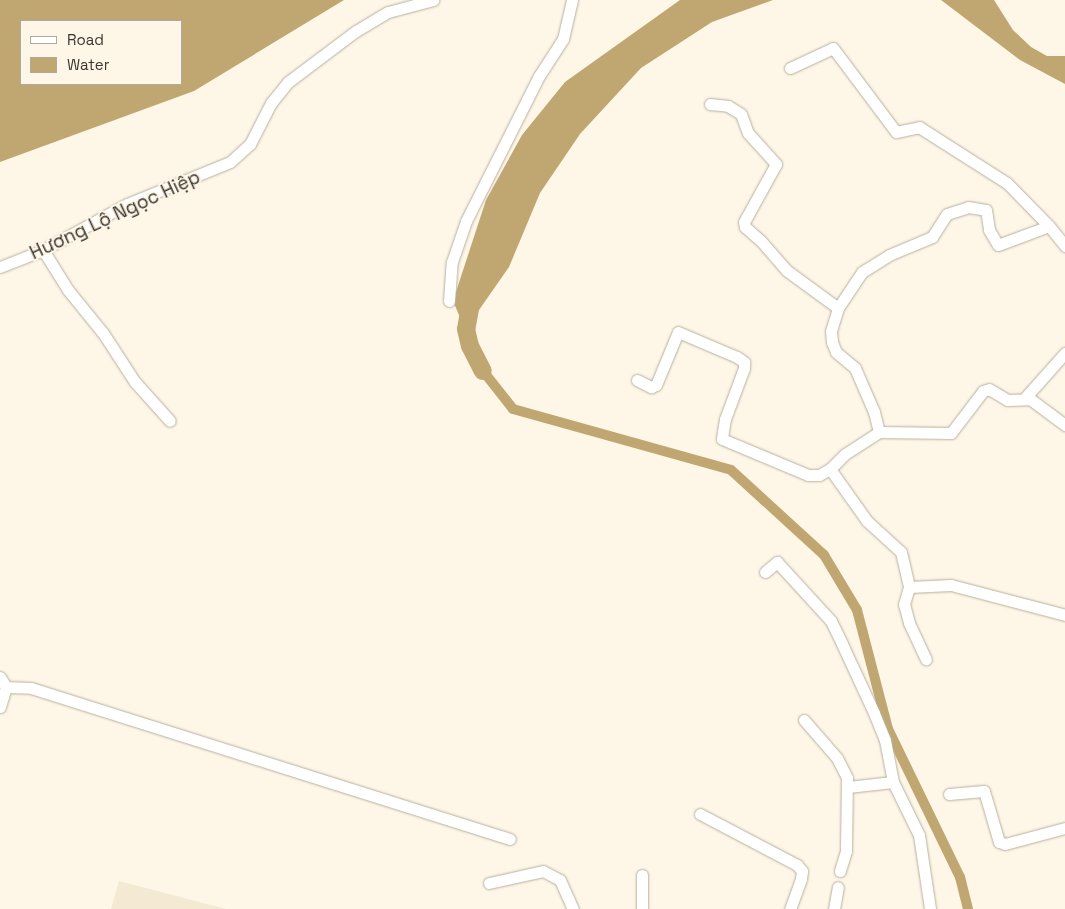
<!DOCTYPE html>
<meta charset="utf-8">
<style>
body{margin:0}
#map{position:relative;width:1065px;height:909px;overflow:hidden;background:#fef6e6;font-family:"Space Grotesk",sans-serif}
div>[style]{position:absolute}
.built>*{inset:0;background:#f4e9d3}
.water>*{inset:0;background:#c0a772}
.canal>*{height:10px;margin:-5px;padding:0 5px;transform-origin:5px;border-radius:5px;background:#c0a772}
.river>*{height:18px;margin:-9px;padding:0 9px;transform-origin:9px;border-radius:9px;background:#c0a772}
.roads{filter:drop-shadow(0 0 1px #b7b0a0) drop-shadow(0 0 1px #b7b0a0)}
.street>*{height:11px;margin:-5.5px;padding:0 5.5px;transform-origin:5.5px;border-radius:5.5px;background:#fff}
span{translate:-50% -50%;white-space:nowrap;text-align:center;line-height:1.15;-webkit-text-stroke:4px #fef6e6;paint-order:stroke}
.street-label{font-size:19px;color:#3a3731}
.legend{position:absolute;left:20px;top:20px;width:162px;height:65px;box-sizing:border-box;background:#fef6e6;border:1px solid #b0aa9e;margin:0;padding:6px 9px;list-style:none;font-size:15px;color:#3a3731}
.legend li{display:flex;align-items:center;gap:10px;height:25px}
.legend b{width:25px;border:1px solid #b0aa9e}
</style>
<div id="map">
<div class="built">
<i style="clip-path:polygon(119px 881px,226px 909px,111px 909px)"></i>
</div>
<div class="water">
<i style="clip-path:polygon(evenodd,0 0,344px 0,194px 91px,0 162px,0 0,21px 21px,181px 21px,181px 84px,21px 84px,21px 21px)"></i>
<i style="clip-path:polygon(680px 0,773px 0,712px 22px,641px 68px,580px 134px,540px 193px,509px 267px,479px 310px,475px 331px,483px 371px,453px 301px,486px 200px,522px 135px,565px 82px)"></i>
<i style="clip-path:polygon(941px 0,994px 0,1013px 30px,1031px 47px,1047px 56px,1065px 56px,1065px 84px,1020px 60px)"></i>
</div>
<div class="canal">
<i style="left:483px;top:371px;width:48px;rotate:51.7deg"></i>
<i style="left:513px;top:409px;width:226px;rotate:15.6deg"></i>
<i style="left:731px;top:470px;width:126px;rotate:42.4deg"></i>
<i style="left:824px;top:555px;width:64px;rotate:59deg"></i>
<i style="left:857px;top:610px;width:123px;rotate:75.4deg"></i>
<i style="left:888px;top:729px;width:165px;rotate:64.1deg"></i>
<i style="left:960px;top:877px;width:33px;rotate:76deg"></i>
</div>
<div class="river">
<i style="left:469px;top:312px;width:17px;rotate:100deg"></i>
<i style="left:466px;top:329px;width:17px;rotate:77deg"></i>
<i style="left:470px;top:346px;width:28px;rotate:63deg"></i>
</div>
<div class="roads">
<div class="street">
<i style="left:790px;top:68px;width:47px;rotate:-24.9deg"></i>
<i style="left:833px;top:48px;width:105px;rotate:53.1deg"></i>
<i style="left:896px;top:132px;width:24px;rotate:-12deg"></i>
<i style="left:919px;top:127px;width:104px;rotate:32.5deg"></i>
<i style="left:1007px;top:183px;width:60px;rotate:45.7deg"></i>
<i style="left:710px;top:104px;width:18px;rotate:6deg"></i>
<i style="left:728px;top:106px;width:15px;rotate:32deg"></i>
<i style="left:741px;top:114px;width:20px;rotate:70deg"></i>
<i style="left:748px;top:133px;width:42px;rotate:47.9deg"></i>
<i style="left:776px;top:164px;width:66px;rotate:118.9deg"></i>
<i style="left:744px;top:222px;width:5px;rotate:79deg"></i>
<i style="left:745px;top:227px;width:21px;rotate:41deg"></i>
<i style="left:761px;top:241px;width:38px;rotate:49deg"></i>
<i style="left:786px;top:270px;width:64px;rotate:36.2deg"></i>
<i style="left:43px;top:250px;width:47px;rotate:58deg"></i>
<i style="left:68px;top:290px;width:55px;rotate:50.9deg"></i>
<i style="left:103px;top:333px;width:59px;rotate:56.9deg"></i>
<i style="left:135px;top:382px;width:52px;rotate:48.1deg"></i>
<i style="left:0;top:267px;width:46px;rotate:-21.6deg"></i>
<i style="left:43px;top:250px;width:96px;rotate:-28.7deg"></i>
<i style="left:127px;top:204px;width:111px;rotate:-22.2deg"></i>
<i style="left:230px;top:162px;width:27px;rotate:-42deg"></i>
<i style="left:250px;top:144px;width:46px;rotate:-62.9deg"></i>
<i style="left:271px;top:103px;width:27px;rotate:-51deg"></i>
<i style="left:288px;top:82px;width:85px;rotate:-36.9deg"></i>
<i style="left:356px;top:31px;width:37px;rotate:-31deg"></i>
<i style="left:388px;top:12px;width:47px;rotate:-14.9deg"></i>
<i style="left:449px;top:301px;width:39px;rotate:-86deg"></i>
<i style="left:452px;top:262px;width:43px;rotate:-71.1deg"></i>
<i style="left:466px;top:221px;width:162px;rotate:-63.3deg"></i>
<i style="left:539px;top:76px;width:44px;rotate:-57deg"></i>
<i style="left:563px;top:39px;width:40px;rotate:-77deg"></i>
<i style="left:637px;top:380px;width:16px;rotate:27deg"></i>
<i style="left:651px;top:387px;width:5px;rotate:-22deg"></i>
<i style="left:656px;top:385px;width:57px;rotate:-67.5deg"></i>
<i style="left:678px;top:332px;width:64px;rotate:23deg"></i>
<i style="left:737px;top:357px;width:9px;rotate:36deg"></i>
<i style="left:744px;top:362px;width:6px;rotate:90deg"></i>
<i style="left:744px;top:368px;width:54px;rotate:110.4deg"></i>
<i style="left:725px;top:419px;width:20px;rotate:99deg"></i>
<i style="left:722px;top:439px;width:93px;rotate:22.7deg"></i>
<i style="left:808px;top:475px;width:11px"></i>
<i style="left:819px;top:475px;width:13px;rotate:-29deg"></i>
<i style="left:830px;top:469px;width:21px;rotate:-45deg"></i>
<i style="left:845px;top:454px;width:40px;rotate:-32.9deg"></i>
<i style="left:879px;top:432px;width:72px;rotate:0.8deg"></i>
<i style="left:951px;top:433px;width:53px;rotate:-52.7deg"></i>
<i style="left:983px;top:391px;width:6px;rotate:-18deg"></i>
<i style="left:989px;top:389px;width:21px;rotate:31deg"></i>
<i style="left:1007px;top:400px;width:23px;rotate:-2deg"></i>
<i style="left:1030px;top:399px;width:44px;rotate:36.6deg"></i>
<i style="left:1024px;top:399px;width:62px;rotate:-48.3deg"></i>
<i style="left:879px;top:432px;width:21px;rotate:-104deg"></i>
<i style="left:874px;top:412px;width:48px;rotate:-113.4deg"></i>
<i style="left:855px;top:368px;width:25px;rotate:-140deg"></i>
<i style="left:836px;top:352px;width:11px;rotate:-112deg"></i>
<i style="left:832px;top:342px;width:11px;rotate:-95deg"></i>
<i style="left:831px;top:331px;width:24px;rotate:-73deg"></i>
<i style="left:838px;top:308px;width:43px;rotate:-56.3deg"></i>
<i style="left:862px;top:272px;width:32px;rotate:-32deg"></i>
<i style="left:889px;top:255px;width:47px;rotate:-22.7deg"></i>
<i style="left:932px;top:237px;width:27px;rotate:-57deg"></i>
<i style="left:947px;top:214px;width:22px;rotate:-18deg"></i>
<i style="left:968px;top:207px;width:18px;rotate:9deg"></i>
<i style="left:986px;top:210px;width:20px;rotate:81deg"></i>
<i style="left:989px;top:230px;width:17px;rotate:59deg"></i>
<i style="left:998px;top:245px;width:54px;rotate:-20.4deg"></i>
<i style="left:1049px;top:226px;width:26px;rotate:51deg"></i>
<i style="left:830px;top:469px;width:64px;rotate:54.6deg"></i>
<i style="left:867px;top:521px;width:46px;rotate:42.4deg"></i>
<i style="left:901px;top:552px;width:36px;rotate:77deg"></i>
<i style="left:909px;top:587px;width:42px;rotate:-2.7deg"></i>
<i style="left:951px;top:585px;width:118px;rotate:14.7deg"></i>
<i style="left:765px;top:572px;width:16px;rotate:-40deg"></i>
<i style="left:777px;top:562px;width:80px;rotate:47.5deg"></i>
<i style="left:831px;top:621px;width:25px;rotate:64deg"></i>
<i style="left:842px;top:644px;width:76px;rotate:65.1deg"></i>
<i style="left:874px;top:713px;width:29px;rotate:68deg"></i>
<i style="left:885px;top:740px;width:43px;rotate:79.2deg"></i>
<i style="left:893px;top:782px;width:59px;rotate:63.9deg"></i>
<i style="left:919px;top:835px;width:75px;rotate:81.5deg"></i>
<i style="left:909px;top:587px;width:18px;rotate:106deg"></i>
<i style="left:904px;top:604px;width:20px;rotate:75deg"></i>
<i style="left:909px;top:623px;width:40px;rotate:65deg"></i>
<i style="left:0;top:677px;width:12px;rotate:59deg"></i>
<i style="left:6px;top:687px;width:21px;rotate:107deg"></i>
<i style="left:6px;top:687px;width:25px;rotate:2deg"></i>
<i style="left:31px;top:688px;width:502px;rotate:17.5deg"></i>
<i style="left:804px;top:720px;width:50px;rotate:49deg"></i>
<i style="left:837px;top:758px;width:22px;rotate:63deg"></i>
<i style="left:847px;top:778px;width:73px;rotate:90.8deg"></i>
<i style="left:846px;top:851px;width:21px;rotate:107deg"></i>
<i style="left:848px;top:787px;width:45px;rotate:-6.3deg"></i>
<i style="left:949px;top:794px;width:35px;rotate:-5deg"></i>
<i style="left:984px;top:791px;width:53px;rotate:73.6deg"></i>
<i style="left:999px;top:842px;width:6px;rotate:18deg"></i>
<i style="left:1005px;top:844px;width:62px;rotate:-14.9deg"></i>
<i style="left:700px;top:814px;width:110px;rotate:27.7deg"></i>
<i style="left:797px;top:865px;width:8px;rotate:50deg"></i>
<i style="left:802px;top:871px;width:8px;rotate:97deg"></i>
<i style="left:801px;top:879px;width:32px;rotate:110deg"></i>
<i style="left:642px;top:875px;width:34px;rotate:90deg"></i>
<i style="left:489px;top:883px;width:55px;rotate:-12.5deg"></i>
<i style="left:543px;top:871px;width:19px;rotate:28deg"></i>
<i style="left:560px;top:880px;width:32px;rotate:66deg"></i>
<i style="left:834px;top:909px;width:22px;rotate:-80deg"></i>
</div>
</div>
<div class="street-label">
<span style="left:115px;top:215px;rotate:-25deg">Hương Lộ Ngọc Hiệp</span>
</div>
<ul class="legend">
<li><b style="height:6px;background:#fff"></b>Road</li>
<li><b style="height:14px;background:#c0a772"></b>Water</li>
</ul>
</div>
